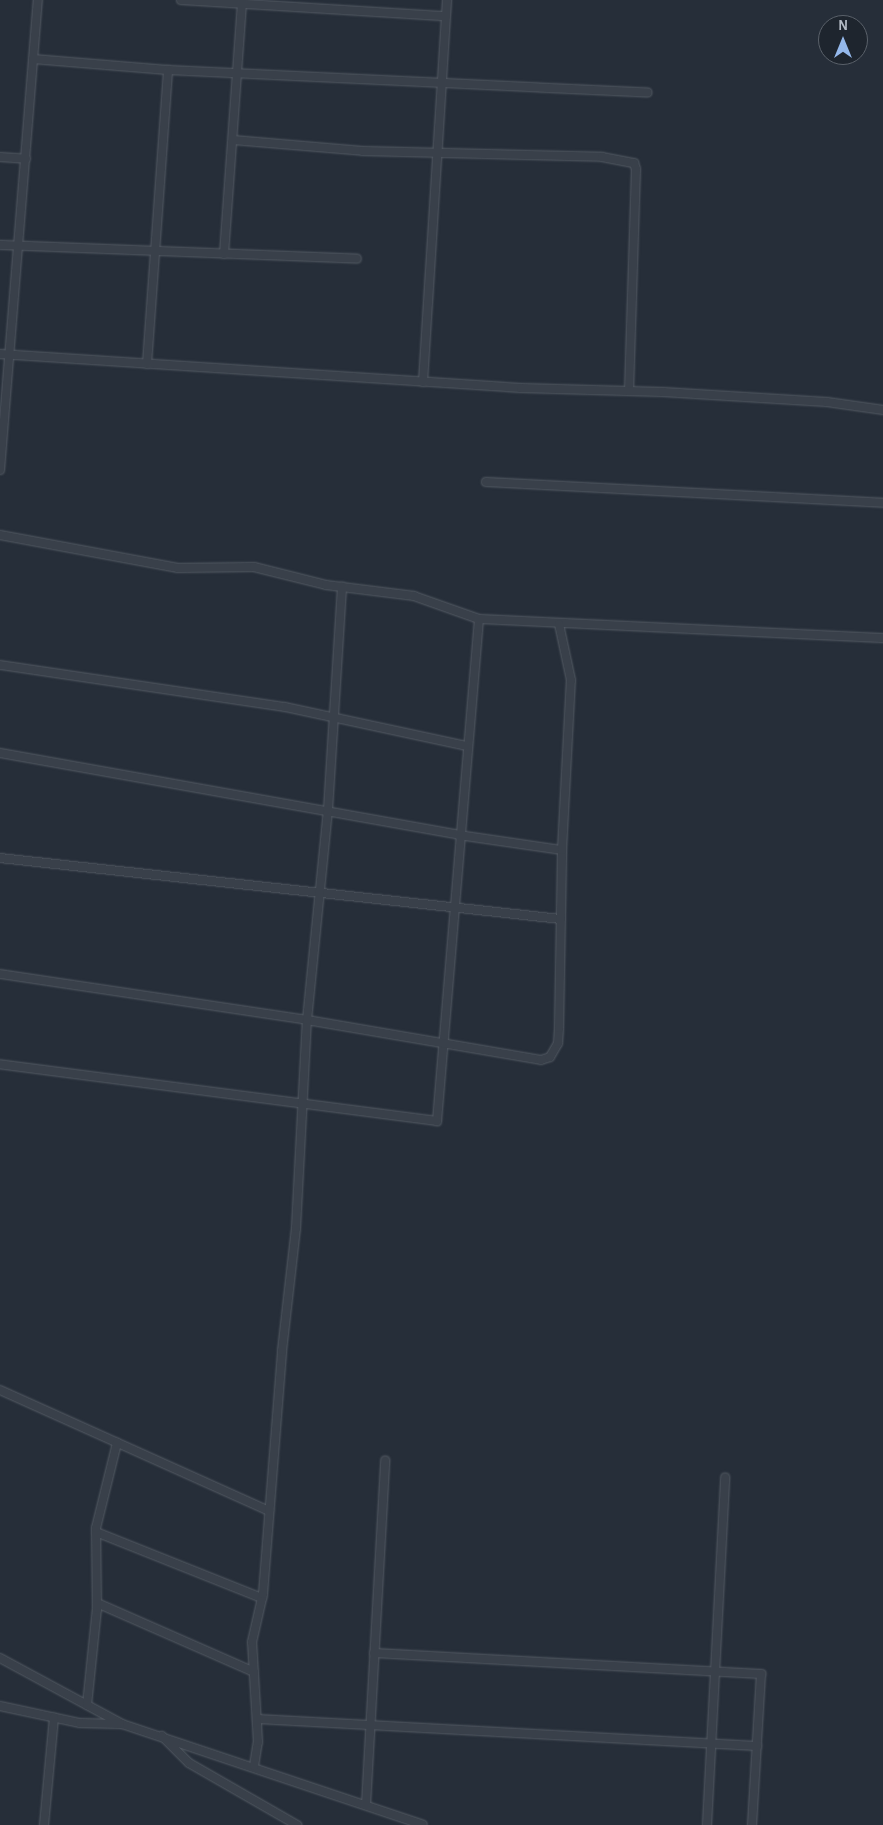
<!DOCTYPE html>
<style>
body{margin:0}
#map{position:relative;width:883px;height:1825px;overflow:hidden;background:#262e39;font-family:"Alegreya Sans",sans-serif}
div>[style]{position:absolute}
.roads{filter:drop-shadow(0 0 1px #545b64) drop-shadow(0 0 1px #545b64)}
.minor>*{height:8px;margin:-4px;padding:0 4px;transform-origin:4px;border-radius:4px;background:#39404a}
span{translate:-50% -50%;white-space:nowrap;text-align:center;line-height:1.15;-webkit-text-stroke:5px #1e252e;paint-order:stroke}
.north{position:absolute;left:818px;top:15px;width:50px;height:50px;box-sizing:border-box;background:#1e252e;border:1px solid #5a616a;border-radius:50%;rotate:0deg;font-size:14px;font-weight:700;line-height:20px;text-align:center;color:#b4bbc5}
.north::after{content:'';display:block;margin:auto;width:18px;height:22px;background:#94b8eb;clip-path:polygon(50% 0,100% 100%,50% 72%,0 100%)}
</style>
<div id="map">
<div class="roads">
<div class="minor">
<i style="left:181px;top:0;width:265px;rotate:3.5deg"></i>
<i style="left:33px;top:59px;width:135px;rotate:4.7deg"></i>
<i style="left:168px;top:70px;width:480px;rotate:2.7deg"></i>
<i style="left:233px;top:140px;width:130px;rotate:4.8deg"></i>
<i style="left:363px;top:151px;width:239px;rotate:1.4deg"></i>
<i style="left:602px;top:157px;width:33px;rotate:11deg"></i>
<i style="left:634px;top:163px;width:6px;rotate:72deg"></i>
<i style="left:636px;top:169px;width:222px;rotate:91.8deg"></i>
<i style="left:0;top:157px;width:26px;rotate:4deg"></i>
<i style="left:0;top:245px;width:357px;rotate:2.2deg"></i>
<i style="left:224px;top:254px;width:255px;rotate:-85.9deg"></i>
<i style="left:0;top:354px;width:522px;rotate:3.73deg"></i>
<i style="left:521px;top:388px;width:142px;rotate:1.6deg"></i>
<i style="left:663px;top:392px;width:164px;rotate:3.5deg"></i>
<i style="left:827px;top:402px;width:57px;rotate:8.1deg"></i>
<i style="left:147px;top:364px;width:295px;rotate:-85.9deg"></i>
<i style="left:423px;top:382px;width:383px;rotate:-86.4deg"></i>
<i style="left:0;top:470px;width:472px;rotate:-85.4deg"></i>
<i style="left:486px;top:482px;width:398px;rotate:3deg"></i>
<i style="left:0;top:535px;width:181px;rotate:10.5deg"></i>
<i style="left:178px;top:568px;width:76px;rotate:-0.8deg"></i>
<i style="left:254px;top:567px;width:74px;rotate:14deg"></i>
<i style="left:326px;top:585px;width:89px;rotate:7.1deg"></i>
<i style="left:414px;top:596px;width:69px;rotate:19.5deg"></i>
<i style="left:479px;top:619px;width:504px;rotate:94.78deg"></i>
<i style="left:437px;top:1121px;width:441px;rotate:-172.6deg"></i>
<i style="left:479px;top:619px;width:404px;rotate:2.7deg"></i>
<i style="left:0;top:665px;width:288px;rotate:8.4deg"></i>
<i style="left:285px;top:707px;width:186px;rotate:12.1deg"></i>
<i style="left:0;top:753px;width:466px;rotate:10.1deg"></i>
<i style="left:459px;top:835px;width:104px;rotate:8.3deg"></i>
<i style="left:0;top:858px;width:564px;rotate:6.21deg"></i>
<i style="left:0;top:974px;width:310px;rotate:8.5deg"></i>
<i style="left:307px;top:1020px;width:237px;rotate:9.7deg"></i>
<i style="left:541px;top:1060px;width:9px;rotate:-18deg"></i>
<i style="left:550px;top:1057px;width:16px;rotate:-60deg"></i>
<i style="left:558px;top:1043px;width:15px;rotate:-86deg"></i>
<i style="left:559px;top:1028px;width:178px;rotate:-89deg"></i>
<i style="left:562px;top:850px;width:170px;rotate:-87deg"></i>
<i style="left:571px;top:680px;width:57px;rotate:-102.1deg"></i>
<i style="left:0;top:1390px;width:295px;rotate:24.2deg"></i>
<i style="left:96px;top:1532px;width:179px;rotate:21.7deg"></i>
<i style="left:97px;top:1603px;width:171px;rotate:23.7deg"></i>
<i style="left:374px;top:1653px;width:388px;rotate:3.1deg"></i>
<i style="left:761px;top:1674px;width:151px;rotate:93.4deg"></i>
<i style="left:0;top:1658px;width:139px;rotate:28.4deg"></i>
<i style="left:122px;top:1724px;width:317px;rotate:18.5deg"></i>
<i style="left:87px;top:1705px;width:97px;rotate:-84.1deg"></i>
<i style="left:97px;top:1609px;width:81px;rotate:-90.7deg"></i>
<i style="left:96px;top:1528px;width:88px;rotate:-76.1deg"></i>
<i style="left:0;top:1706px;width:82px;rotate:12deg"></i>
<i style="left:80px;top:1723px;width:40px;rotate:1.4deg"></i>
<i style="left:257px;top:1719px;width:501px;rotate:3.09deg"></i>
<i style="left:162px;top:1736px;width:38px;rotate:45deg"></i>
<i style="left:189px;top:1763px;width:125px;rotate:29.9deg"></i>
<i style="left:254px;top:1766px;width:24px;rotate:-81deg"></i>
<i style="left:258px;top:1742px;width:100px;rotate:-93.4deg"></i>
<i style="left:252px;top:1642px;width:49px;rotate:-77.1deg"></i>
<i style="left:263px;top:1594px;width:244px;rotate:-85.5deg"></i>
<i style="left:282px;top:1351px;width:124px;rotate:-83.5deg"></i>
<i style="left:296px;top:1228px;width:208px;rotate:-87deg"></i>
<i style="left:307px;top:1020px;width:211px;rotate:-84.3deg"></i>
<i style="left:328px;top:810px;width:224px;rotate:-86.4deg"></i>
<i style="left:366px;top:1805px;width:345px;rotate:-86.8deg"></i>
<i style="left:44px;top:1825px;width:108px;rotate:-84.7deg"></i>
<i style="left:707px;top:1825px;width:348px;rotate:-87deg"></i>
</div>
</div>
<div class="north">N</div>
</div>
